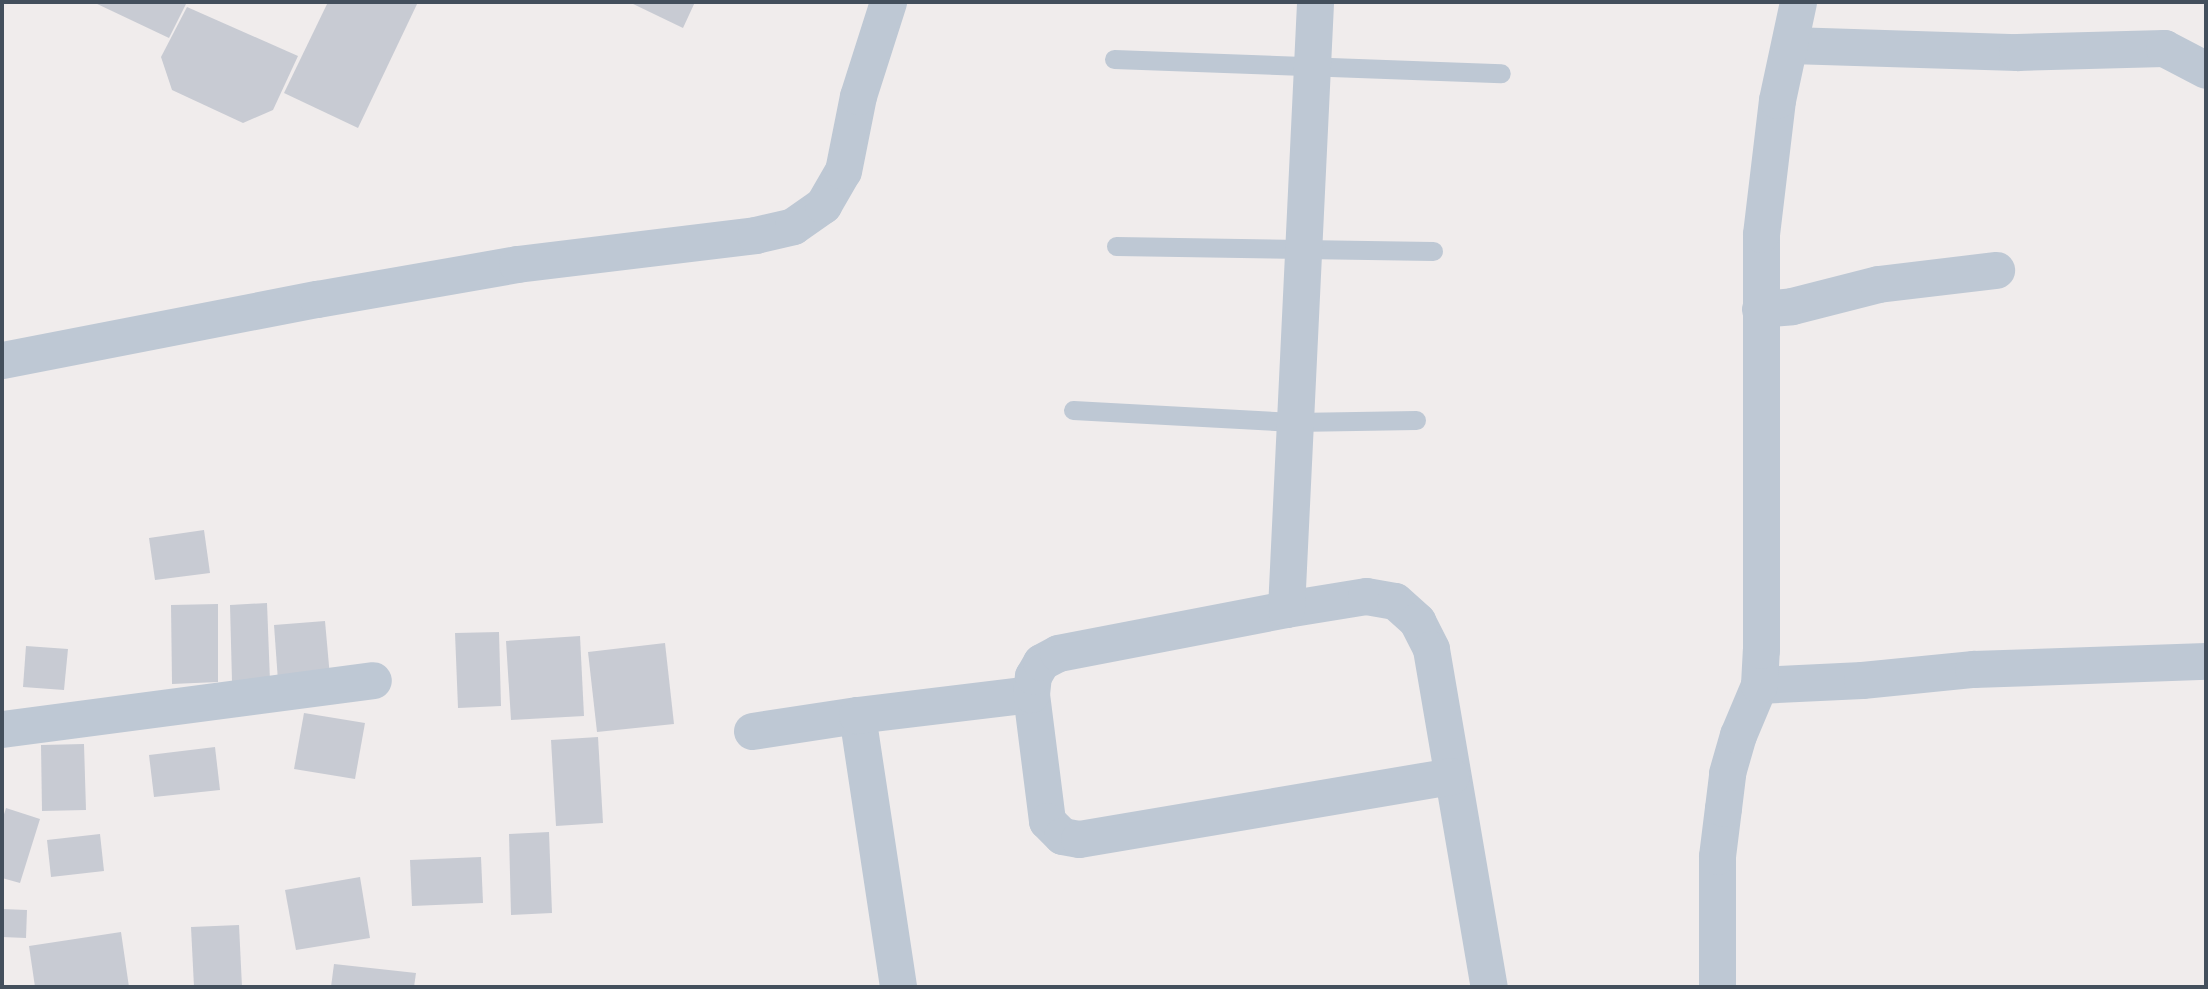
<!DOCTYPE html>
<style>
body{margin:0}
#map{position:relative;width:2208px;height:989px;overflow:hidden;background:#f0ecec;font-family:Mulish,sans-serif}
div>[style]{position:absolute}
.building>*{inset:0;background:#c8cbd3}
.lane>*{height:19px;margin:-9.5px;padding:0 9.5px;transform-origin:9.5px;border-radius:9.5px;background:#bec8d4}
.street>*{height:37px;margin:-18.5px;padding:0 18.5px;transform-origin:18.5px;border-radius:18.5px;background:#bec8d4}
span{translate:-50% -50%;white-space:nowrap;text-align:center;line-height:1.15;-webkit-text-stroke:5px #fff;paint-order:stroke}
.frame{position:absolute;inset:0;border:4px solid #434f5c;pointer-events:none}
</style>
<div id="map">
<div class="building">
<i style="clip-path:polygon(93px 2px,187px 2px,169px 38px)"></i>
<i style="clip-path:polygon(328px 2px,418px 2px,358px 128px,284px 93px)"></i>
<i style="clip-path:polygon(629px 2px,695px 2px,683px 28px)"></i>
<i style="clip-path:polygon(187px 7px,298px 56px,273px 110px,243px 123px,172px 90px,161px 57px)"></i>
<i style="clip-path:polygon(204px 530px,210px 573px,155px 580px,149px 538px)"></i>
<i style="clip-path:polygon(267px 603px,270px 681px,232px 682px,230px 605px)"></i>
<i style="clip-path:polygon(218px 604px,218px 682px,172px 684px,171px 605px)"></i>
<i style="clip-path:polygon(325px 621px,330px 677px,278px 681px,274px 625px)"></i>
<i style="clip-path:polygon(499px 632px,501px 706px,458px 708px,455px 633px)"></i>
<i style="clip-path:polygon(580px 636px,584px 716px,511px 720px,506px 641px)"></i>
<i style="clip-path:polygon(665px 643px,674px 724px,597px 732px,588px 652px)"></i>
<i style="clip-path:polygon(26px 646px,68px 649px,64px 690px,23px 687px)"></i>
<i style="clip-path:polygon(304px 713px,365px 723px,355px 779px,294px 769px)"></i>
<i style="clip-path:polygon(598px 737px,603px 823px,556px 826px,551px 740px)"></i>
<i style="clip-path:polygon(84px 744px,86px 810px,42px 811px,41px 745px)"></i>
<i style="clip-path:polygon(215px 747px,220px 790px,154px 797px,149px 755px)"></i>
<i style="clip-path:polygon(6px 808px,40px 819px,20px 883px,2px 878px,2px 821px)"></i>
<i style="clip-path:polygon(549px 832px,552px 913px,511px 915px,509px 834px)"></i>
<i style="clip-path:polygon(100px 834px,104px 871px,51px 877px,47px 840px)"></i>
<i style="clip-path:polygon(481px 857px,483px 903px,412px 906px,410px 860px)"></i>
<i style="clip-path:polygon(360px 877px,370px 938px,296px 950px,285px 890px)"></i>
<i style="clip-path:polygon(2px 909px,27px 910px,26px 938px,2px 937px)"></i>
<i style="clip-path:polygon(239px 925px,242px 987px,194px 987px,191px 927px)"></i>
<i style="clip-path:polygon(121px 932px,129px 987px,35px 987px,29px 946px)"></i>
<i style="clip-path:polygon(334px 964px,416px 973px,414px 987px,331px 987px)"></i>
</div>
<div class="lane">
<i style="left:1114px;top:59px;width:387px;rotate:2.1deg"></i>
<i style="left:1116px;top:246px;width:317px;rotate:0.9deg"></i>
<i style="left:1073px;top:410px;width:222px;rotate:3.1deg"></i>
<i style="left:1295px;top:422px;width:121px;rotate:-0.9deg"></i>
</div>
<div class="street">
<i style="left:1790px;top:45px;width:227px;rotate:1.8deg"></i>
<i style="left:2017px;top:52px;width:147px;rotate:-1.6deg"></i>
<i style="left:2164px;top:48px;width:47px;rotate:27.6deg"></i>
<i style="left:1760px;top:309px;width:32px;rotate:-5deg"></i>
<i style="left:1792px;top:306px;width:89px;rotate:-14.3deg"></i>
<i style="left:1878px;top:284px;width:119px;rotate:-6.8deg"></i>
<i style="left:2px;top:360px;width:321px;rotate:-11deg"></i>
<i style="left:317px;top:299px;width:203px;rotate:-9.9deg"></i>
<i style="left:517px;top:264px;width:240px;rotate:-6.9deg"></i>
<i style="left:755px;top:235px;width:39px;rotate:-13deg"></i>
<i style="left:793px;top:226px;width:37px;rotate:-35deg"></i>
<i style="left:823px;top:205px;width:39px;rotate:-60deg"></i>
<i style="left:843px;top:171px;width:76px;rotate:-78.7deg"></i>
<i style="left:858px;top:96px;width:99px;rotate:-72.3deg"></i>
<i style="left:1286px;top:609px;width:81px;rotate:-9.2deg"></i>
<i style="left:1366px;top:596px;width:29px;rotate:10deg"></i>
<i style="left:1395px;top:601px;width:30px;rotate:42deg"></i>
<i style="left:1417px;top:621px;width:31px;rotate:63deg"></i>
<i style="left:1431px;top:649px;width:343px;rotate:80.3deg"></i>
<i style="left:1759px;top:685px;width:103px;rotate:-2.8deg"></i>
<i style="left:1862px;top:680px;width:112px;rotate:-5.7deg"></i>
<i style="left:1973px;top:669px;width:233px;rotate:-2deg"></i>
<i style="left:1031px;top:694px;width:128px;rotate:82.8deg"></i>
<i style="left:1047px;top:821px;width:21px;rotate:45deg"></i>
<i style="left:1062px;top:836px;width:17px;rotate:10deg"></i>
<i style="left:1079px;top:839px;width:377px;rotate:-9.6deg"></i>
<i style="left:857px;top:715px;width:275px;rotate:81.4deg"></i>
<i style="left:2px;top:729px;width:374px;rotate:-7.5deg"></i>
<i style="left:752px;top:731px;width:106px;rotate:-8.7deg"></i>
<i style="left:857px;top:715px;width:175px;rotate:-6.9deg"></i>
<i style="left:1031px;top:694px;width:18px;rotate:-84deg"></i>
<i style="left:1033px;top:676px;width:16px;rotate:-60deg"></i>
<i style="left:1041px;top:662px;width:19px;rotate:-28deg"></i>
<i style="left:1058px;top:653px;width:232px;rotate:-10.9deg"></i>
<i style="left:1286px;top:609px;width:608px;rotate:-87.26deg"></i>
<i style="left:1717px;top:987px;width:131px;rotate:-90deg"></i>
<i style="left:1717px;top:856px;width:48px;rotate:-82.9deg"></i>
<i style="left:1723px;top:808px;width:35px;rotate:-83deg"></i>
<i style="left:1727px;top:773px;width:40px;rotate:-74deg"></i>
<i style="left:1738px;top:735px;width:54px;rotate:-67.2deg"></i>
<i style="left:1759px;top:685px;width:35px;rotate:-87deg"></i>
<i style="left:1761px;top:650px;width:416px;rotate:-90deg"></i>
<i style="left:1761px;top:234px;width:135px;rotate:-83.2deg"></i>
<i style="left:1777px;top:100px;width:100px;rotate:-77.9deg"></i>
</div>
<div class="frame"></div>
</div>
